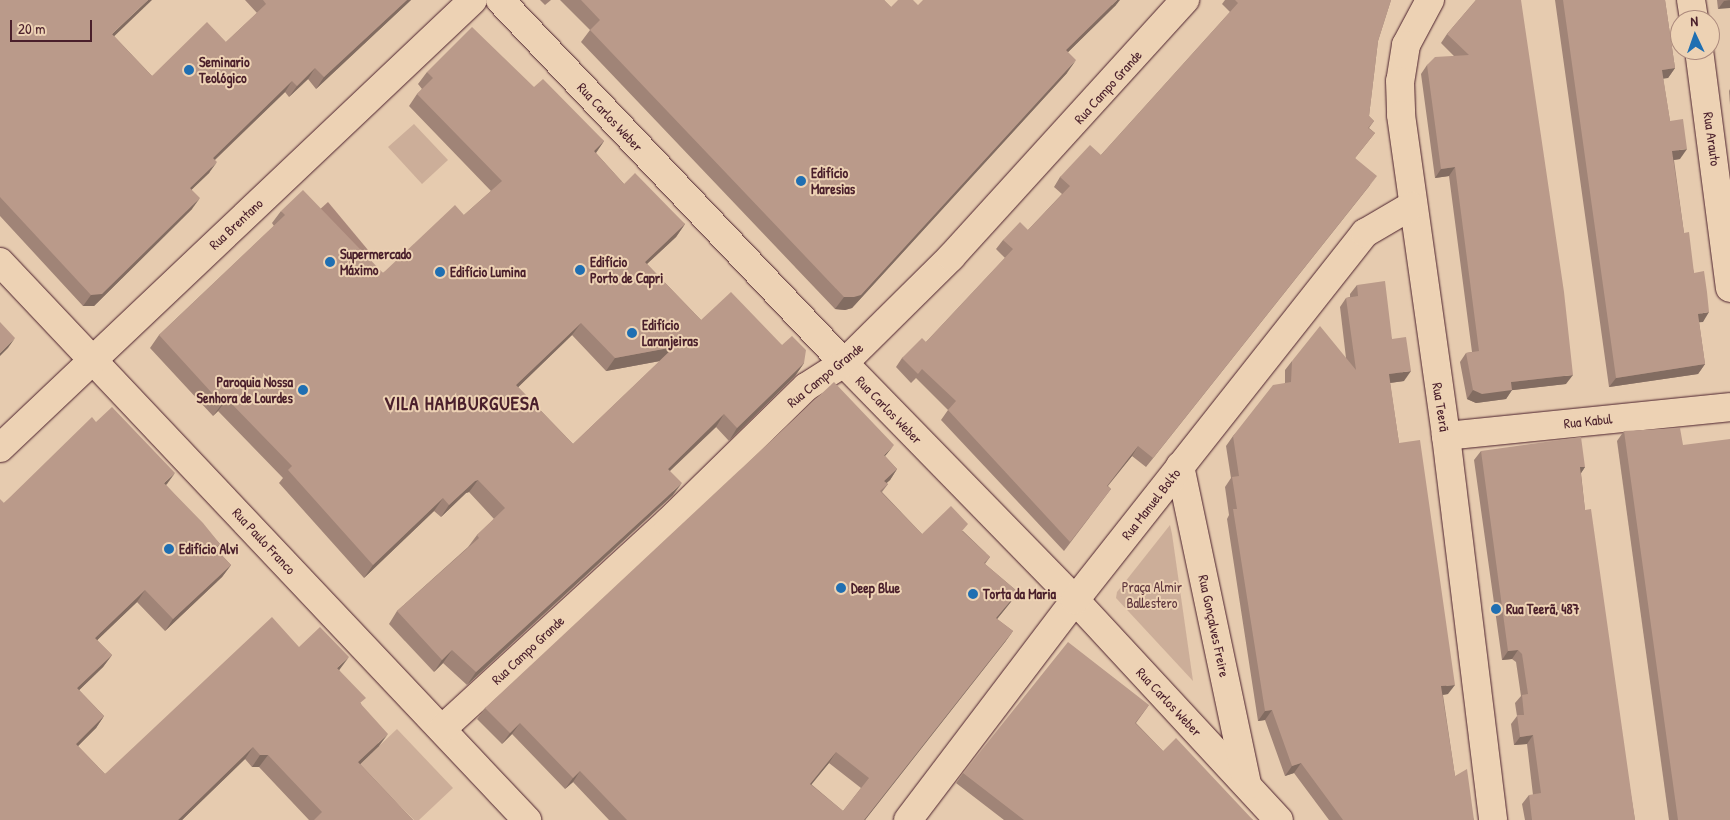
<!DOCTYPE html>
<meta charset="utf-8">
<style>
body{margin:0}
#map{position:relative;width:1730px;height:820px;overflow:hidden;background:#e6cbaf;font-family:"Patrick Hand",sans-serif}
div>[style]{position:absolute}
.green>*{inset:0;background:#ccae99}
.water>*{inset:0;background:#a9877a}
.roads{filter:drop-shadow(0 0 1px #4a1f2b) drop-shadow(0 0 1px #4a1f2b)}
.minor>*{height:28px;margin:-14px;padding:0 14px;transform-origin:14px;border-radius:14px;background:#edd2b4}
.wall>*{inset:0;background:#a08477}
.shaded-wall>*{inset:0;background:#826c61}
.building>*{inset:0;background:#ba9a8a}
.dots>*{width:14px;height:14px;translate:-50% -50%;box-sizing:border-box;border:2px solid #edd2b4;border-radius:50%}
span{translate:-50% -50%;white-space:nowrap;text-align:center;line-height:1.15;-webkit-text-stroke:4px #edd2b4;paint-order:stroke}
.poi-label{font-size:14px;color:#4a1f2b;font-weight:700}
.left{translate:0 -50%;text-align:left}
.right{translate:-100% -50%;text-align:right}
.street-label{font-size:14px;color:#4a1f2b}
.park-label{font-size:14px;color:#5e343c}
.district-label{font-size:19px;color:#4a1f2b;font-weight:700;letter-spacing:1px}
.north{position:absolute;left:1670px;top:10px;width:50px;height:50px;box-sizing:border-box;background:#edd2b4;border:1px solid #ac8a7d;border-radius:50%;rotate:357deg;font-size:14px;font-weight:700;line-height:20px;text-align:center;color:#4a1f2b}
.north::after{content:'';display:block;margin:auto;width:18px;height:22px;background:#1f6fb2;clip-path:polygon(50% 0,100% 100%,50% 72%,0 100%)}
.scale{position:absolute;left:10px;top:20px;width:82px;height:22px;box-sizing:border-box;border:2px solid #4a1f2b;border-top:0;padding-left:6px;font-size:15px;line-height:18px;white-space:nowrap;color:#4a1f2b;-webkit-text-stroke:4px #edd2b4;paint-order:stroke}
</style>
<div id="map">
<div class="green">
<i style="clip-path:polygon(414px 124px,448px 160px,422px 184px,388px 147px)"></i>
<i style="clip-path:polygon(1170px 525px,1172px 534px,1193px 681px,1116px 598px,1117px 592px)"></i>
<i style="clip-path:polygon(397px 729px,453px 788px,419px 820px,414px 820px,359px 765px)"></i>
</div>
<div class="water">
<i style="clip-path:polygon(328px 202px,373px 256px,364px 264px,317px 212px)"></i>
</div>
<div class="roads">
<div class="minor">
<i style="left:500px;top:0;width:500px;rotate:46.54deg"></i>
<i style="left:844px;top:363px;width:331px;rotate:45.7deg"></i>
<i style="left:1075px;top:600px;width:300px;rotate:47.2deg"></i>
<i style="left:1430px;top:0;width:51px;rotate:118.1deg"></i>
<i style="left:1406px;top:45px;width:36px;rotate:99deg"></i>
<i style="left:1400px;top:81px;width:34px;rotate:88deg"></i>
<i style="left:1401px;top:115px;width:324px;rotate:82deg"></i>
<i style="left:1446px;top:436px;width:387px;rotate:83deg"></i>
<i style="left:1691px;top:0;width:20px;rotate:81deg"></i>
<i style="left:1699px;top:50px;width:240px;rotate:82.6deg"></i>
<i style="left:0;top:262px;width:768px;rotate:46.64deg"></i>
<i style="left:1446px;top:436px;width:285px;rotate:-5.8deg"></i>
<i style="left:0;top:448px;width:651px;rotate:-43.45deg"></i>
<i style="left:1180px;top:466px;width:326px;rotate:78.1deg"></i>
<i style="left:442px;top:729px;width:306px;rotate:-42.5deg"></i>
<i style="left:668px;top:522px;width:193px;rotate:-44.4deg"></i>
<i style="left:806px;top:387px;width:45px;rotate:-32.3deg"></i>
<i style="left:844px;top:363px;width:151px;rotate:-44.7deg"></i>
<i style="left:951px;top:257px;width:348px;rotate:-47.7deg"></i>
<i style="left:908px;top:820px;width:276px;rotate:-52.8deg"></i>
<i style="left:1075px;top:600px;width:468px;rotate:-51.7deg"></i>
<i style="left:1365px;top:233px;width:53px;rotate:-30.4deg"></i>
</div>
</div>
<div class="wall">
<i style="clip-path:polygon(0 0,114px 36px,152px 76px,226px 42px,257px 13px,245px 0,411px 0,316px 89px,308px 79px,289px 97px,285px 92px,215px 160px,209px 173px,192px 189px,192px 209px,94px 306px,83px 306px,0 216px)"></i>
<i style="clip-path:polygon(540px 0,551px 0,545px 5px)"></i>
<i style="clip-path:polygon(560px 0,884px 0,891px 7px,918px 5px,1116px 5px,1068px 52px,1067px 73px,852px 308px,845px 310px,835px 309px,581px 42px,590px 30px)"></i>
<i style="clip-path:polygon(1225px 0,1391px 0,1378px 41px,1369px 116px,1374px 121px,1369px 128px,1375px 133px,1355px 158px,1370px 185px,1146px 467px,1132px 456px,1108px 486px,1111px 489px,1064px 551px,941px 420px,948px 410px,916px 378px,911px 383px,896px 367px,902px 358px,926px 342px,1005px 258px,996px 249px,1003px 240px,1028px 230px,1062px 194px,1054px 187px,1060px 177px,1101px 155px,1230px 12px,1222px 4px)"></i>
<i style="clip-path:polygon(1476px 0,1566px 384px,1512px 390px,1506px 399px,1476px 403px,1467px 399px,1460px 362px,1466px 353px,1472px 352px,1449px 176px,1435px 178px,1421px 74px,1427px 65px,1454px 56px,1441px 43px,1447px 34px)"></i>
<i style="clip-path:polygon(1555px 0,1665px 0,1675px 68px,1668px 78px,1663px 78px,1670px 121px,1680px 159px,1674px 160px,1684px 233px,1694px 273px,1703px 322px,1699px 322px,1705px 364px,1698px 374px,1609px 387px)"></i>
<i style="clip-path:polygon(1717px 0,1730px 0,1718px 9px)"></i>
<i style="clip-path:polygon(evenodd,427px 72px,534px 87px,604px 141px,596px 153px,624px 184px,685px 224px,676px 237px,647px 264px,701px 320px,782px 345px,804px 363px,795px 376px,729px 441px,716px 427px,670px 471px,673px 495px,467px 685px,443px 663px,434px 672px,389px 624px,397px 611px,468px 547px,477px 535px,494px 519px,469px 492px,466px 493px,441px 517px,434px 511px,364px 578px,279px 483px,283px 478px,218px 411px,213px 416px,150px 348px,159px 335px,274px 226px,272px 223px,281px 211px,383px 273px,464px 215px,491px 191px,409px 106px,417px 94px,422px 89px,418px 84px,427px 72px,572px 335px,606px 371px,660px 361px,573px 444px,518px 387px,572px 335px)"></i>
<i style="clip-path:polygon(1730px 89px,1730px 105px,1729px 91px)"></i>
<i style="clip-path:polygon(1357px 285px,1392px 339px,1404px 381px,1390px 383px,1399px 443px,1448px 694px,1443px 695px,1455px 776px,1474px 820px,1329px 820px,1294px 773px,1285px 776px,1265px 720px,1258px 721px,1227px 519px,1229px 515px,1225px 487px,1231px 478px,1226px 446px,1233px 436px,1285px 383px,1285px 370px,1292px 361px,1346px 358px,1340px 307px,1346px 298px,1350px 297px,1350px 294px)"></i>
<i style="clip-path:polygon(96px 422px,166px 485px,220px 544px,216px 549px,231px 565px,222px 577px,165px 631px,137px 602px,97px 640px,112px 655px,103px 667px,79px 690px,104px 716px,96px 728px,78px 746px,105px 774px,299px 647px,340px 669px,339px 670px,361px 704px,379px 746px,360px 764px,413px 820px,309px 820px,259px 767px,252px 767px,245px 759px,182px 820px,0 820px,4px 503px)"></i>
<i style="clip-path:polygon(1624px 431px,1683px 445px,1730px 820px,1669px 820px,1617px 441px)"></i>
<i style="clip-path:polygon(1481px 451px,1585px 467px,1581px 473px,1585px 510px,1635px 820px,1525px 820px,1522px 804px,1529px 795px,1533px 795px,1527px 744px,1514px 745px,1511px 724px,1517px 716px,1515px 703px,1521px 696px,1516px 662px,1512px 659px,1502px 660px,1474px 460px)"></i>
<i style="clip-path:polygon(evenodd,885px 456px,897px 469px,890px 480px,886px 483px,888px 484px,882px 492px,922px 534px,963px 531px,990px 557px,985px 564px,1018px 592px,1010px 603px,997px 619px,1013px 631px,1005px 642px,865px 820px,609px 820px,573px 782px,565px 789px,512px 734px,502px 744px,477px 719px,485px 708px,885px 456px,829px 763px,861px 788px,843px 811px,811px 784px,829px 763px)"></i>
<i style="clip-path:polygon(1149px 705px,1136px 723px,1163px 751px,1253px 820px,1004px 820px,956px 783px,963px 773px)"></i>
</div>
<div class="shaded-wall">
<i style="clip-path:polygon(148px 0,152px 0,105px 45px,112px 34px)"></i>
<i style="clip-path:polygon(407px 0,411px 0,316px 89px,324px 77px)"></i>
<i style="clip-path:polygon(1117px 0,1120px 0,1116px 5px,1058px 62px,1066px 50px)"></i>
<i style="clip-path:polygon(1730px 0,1730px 8px,1718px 9px,1724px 1px)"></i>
<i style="clip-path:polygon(1076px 60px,1067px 73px,852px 308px,845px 310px,835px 309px,844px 297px)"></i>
<i style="clip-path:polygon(315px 68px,308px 79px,289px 97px,297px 86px)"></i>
<i style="clip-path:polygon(1675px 68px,1668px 78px,1655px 80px,1662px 70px)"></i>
<i style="clip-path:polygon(292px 81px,285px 92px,205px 169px,213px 158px)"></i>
<i style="clip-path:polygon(604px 141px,595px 154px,594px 151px)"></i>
<i style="clip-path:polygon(1687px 149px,1680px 159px,1666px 161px,1672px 151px)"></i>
<i style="clip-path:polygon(217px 162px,209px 173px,182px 199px,190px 188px)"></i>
<i style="clip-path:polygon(1455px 167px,1449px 176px,1435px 178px,1441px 169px)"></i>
<i style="clip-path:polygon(1377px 176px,1370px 185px,1146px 467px,1153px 458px)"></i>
<i style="clip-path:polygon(200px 198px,192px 209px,94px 306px,83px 306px,91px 295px)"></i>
<i style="clip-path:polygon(685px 224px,676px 237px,636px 274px,645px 262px)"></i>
<i style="clip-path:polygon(1709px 312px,1703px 322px,1691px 323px,1698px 314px)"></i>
<i style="clip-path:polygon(581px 323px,572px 335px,507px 398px,516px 385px)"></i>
<i style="clip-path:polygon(15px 338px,8px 348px,0 356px,0 353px)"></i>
<i style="clip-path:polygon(674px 347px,665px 360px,606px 371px,615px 358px)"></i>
<i style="clip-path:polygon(804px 363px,795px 376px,729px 441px,737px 428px)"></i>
<i style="clip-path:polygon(1705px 364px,1698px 374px,1609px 387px,1616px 378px)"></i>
<i style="clip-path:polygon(1411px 371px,1404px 381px,1382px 384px,1389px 374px)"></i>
<i style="clip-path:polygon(1573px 375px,1566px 384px,1505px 391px,1511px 382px)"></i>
<i style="clip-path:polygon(1473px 390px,1512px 390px,1506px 399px,1476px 403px,1467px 399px)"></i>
<i style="clip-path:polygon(227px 399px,218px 411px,213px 416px,222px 404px)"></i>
<i style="clip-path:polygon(724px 414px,716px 427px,659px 481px,668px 469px)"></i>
<i style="clip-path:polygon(894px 445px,886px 455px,876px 465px,884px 455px)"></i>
<i style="clip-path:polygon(1138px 446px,1132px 456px,1100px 495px,1107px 486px)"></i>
<i style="clip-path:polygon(1580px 467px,1585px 467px,1579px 476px)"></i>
<i style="clip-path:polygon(897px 469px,890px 480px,877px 492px,884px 481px)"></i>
<i style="clip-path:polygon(175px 473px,167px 484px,156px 495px,164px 483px)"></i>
<i style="clip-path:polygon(478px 480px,469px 492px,466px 493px,441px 517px,449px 505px,475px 481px)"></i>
<i style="clip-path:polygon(682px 483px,673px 495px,467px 685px,476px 672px)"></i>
<i style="clip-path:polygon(443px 498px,434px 511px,364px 578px,373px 565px)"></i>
<i style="clip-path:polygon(231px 565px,222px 577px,165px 631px,173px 619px)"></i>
<i style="clip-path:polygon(145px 590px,137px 602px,87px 650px,95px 638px)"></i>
<i style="clip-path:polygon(1018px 592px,1010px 603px,989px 629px,996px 618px)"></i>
<i style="clip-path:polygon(1013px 631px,1005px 642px,865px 820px,864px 820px)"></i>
<i style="clip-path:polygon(452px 650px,443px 663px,434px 672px,442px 660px)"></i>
<i style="clip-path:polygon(1518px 650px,1512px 659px,1502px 660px,1508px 651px)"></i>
<i style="clip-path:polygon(112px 655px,103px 667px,69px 700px,77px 688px)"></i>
<i style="clip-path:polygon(349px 657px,340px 669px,329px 680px,337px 668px)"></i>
<i style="clip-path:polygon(1455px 685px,1448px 694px,1434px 696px,1441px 686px)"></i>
<i style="clip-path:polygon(1272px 710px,1265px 720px,1258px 721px,1265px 711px)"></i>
<i style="clip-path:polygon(104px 716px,96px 728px,68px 756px,76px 744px)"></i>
<i style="clip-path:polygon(520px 723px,512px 734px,502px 744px,510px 733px)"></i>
<i style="clip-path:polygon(388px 734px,379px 746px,350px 774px,358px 762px)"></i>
<i style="clip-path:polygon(1533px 735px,1527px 744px,1514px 745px,1520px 737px)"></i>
<i style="clip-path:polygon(253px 747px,245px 759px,182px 820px,178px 820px)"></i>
<i style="clip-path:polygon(836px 752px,829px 763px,803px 795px,810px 784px)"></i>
<i style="clip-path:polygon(260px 755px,268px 755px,259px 767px,252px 767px)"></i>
<i style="clip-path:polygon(1301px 763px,1294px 773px,1285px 776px,1292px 766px)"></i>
<i style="clip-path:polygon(580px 771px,573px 782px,565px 789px,573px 778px)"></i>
</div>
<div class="building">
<i style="clip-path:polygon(0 0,148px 0,112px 34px,152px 76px,207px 22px,226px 42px,266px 4px,263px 0,407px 0,324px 77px,315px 68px,297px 86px,292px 81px,213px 158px,217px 162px,190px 188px,200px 198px,102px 294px,91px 295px,0 197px)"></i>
<i style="clip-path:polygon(581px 0,884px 0,891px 7px,898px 0,913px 0,918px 5px,923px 0,1117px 0,1066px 50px,1076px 60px,861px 295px,854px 297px,844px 297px,590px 30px,600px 20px)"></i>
<i style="clip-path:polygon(1235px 0,1391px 0,1378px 41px,1369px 116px,1374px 121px,1368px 128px,1375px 133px,1355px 158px,1377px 176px,1153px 458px,1138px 446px,1107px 486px,1111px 489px,1070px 542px,948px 410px,956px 401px,922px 369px,918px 374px,902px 358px,922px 338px,926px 342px,1013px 249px,1003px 240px,1020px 222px,1028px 230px,1070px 186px,1060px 177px,1090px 145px,1101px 155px,1238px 3px)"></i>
<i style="clip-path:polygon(1476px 0,1521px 0,1564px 292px,1573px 375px,1511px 382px,1512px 390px,1482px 394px,1473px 390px,1466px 353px,1479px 351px,1455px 167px,1441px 169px,1427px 65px,1435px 57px,1469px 55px,1447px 34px)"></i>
<i style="clip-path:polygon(1563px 0,1665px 0,1675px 68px,1662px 70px,1670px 121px,1683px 119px,1687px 149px,1672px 151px,1684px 233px,1689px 232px,1694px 273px,1704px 271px,1707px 292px,1709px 312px,1698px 314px,1705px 364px,1616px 378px)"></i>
<i style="clip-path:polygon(evenodd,472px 27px,534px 87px,543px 79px,604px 141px,594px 151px,624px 184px,635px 173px,685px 224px,645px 262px,701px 320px,731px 292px,782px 345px,792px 336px,806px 350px,804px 363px,737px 428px,724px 414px,668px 469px,682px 483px,476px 672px,452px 650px,442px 660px,397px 611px,479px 538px,477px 535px,505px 508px,478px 480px,475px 481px,449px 505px,443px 498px,373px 565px,288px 470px,292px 466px,227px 399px,222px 404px,159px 335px,285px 215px,281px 211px,303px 190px,383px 273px,455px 205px,464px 215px,502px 181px,417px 94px,433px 78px,427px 72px,472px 27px,581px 323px,615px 358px,674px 347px,573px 444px,516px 385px,581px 323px)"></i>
<i style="clip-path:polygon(1385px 281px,1392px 339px,1406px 337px,1411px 371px,1389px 374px,1399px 443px,1420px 440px,1455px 685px,1441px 686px,1455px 776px,1467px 769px,1474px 820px,1343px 820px,1301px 763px,1292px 766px,1272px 710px,1265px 711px,1233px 509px,1237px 509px,1232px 477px,1239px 476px,1233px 436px,1273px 385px,1291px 382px,1292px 361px,1320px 326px,1356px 370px,1346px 298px,1358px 296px,1357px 285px)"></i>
<i style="clip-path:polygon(0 322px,15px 338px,0 353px)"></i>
<i style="clip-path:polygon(evenodd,834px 382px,894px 445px,884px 455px,897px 469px,884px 481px,888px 484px,880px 491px,922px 534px,951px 506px,968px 524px,962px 531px,990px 557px,984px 563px,1018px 592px,996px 618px,1013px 631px,864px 820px,627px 820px,580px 771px,573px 778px,520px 723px,510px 733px,485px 708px,834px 382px,836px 752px,869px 778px,843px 811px,810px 784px,836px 752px)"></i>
<i style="clip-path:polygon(112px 407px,175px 473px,164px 483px,203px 523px,220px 544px,215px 548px,231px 565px,173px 619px,145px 590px,95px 638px,112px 655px,77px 688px,104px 716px,76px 744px,105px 774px,272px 617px,299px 647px,320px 627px,349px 657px,337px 668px,366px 698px,360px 703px,388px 734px,358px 762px,413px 820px,314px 820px,322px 812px,268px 755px,260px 755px,253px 747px,178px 820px,0 820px,0 499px,4px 503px,92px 417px,96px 422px)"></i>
<i style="clip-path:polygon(1680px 428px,1683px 445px,1730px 439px,1730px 820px,1678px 820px,1624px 431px)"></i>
<i style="clip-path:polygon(1581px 437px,1585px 467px,1580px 467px,1585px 510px,1591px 509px,1635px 820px,1532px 820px,1529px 795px,1541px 793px,1533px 735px,1520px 737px,1517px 715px,1524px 715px,1522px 695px,1528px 694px,1522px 654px,1518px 650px,1508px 651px,1481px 451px)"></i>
<i style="clip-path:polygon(1068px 642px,1149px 705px,1135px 723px,1163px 751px,1176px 738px,1253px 820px,1024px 820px,963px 773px)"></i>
</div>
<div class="dots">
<i style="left:189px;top:70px;background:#1f6fb2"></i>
<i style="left:801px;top:181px;background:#1f6fb2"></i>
<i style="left:330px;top:262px;background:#1f6fb2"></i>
<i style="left:580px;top:270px;background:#1f6fb2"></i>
<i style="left:440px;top:272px;background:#1f6fb2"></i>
<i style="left:632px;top:333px;background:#1f6fb2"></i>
<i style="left:303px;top:390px;background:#1f6fb2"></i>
<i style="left:169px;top:549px;background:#1f6fb2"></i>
<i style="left:841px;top:588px;background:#1f6fb2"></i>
<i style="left:973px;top:594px;background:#1f6fb2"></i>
<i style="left:1496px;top:609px;background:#1f6fb2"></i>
</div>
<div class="poi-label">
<span class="left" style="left:199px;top:70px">Seminario<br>Teológico</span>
<span class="left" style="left:811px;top:181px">Edifício<br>Maresias</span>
<span class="left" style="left:340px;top:262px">Supermercado<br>Máximo</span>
<span class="left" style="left:590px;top:270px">Edifício<br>Porto de Capri</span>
<span class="left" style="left:450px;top:272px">Edifício Lumina</span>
<span class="left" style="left:642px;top:333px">Edifício<br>Laranjeiras</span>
<span class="right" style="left:293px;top:390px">Paroquia Nossa<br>Senhora de Lourdes</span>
<span class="left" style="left:179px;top:549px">Edifício Alvi</span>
<span class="left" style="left:851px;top:588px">Deep Blue</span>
<span class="left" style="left:983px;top:594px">Torta da Maria</span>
<span class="left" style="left:1506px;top:609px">Rua Teerã, 487</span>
</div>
<div class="street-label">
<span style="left:1108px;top:87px;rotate:-48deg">Rua Campo Grande</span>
<span style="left:610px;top:117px;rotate:47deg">Rua Carlos Weber</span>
<span style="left:1712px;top:139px;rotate:82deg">Rua Arauto</span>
<span style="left:236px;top:224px;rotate:-43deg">Rua Brentano</span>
<span style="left:825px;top:375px;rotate:-39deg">Rua Campo Grande</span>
<span style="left:1441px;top:407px;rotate:81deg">Rua Teerã</span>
<span style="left:889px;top:410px;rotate:46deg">Rua Carlos Weber</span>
<span style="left:1588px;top:421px;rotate:-6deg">Rua Kabul</span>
<span style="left:1151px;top:504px;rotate:-52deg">Rua Manuel Bolto</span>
<span style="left:264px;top:541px;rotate:47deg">Rua Paulo Franco</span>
<span style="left:1214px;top:626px;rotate:78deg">Rua Gonçalves Freire</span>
<span style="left:528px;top:650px;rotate:-43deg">Rua Campo Grande</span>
<span style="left:1169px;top:702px;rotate:47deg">Rua Carlos Weber</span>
</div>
<div class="park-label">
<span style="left:1152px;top:595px">Praça Almir<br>Ballestero</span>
</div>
<div class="district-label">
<span style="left:462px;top:404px">VILA HAMBURGUESA</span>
</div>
<div class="north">N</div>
<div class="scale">20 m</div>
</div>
